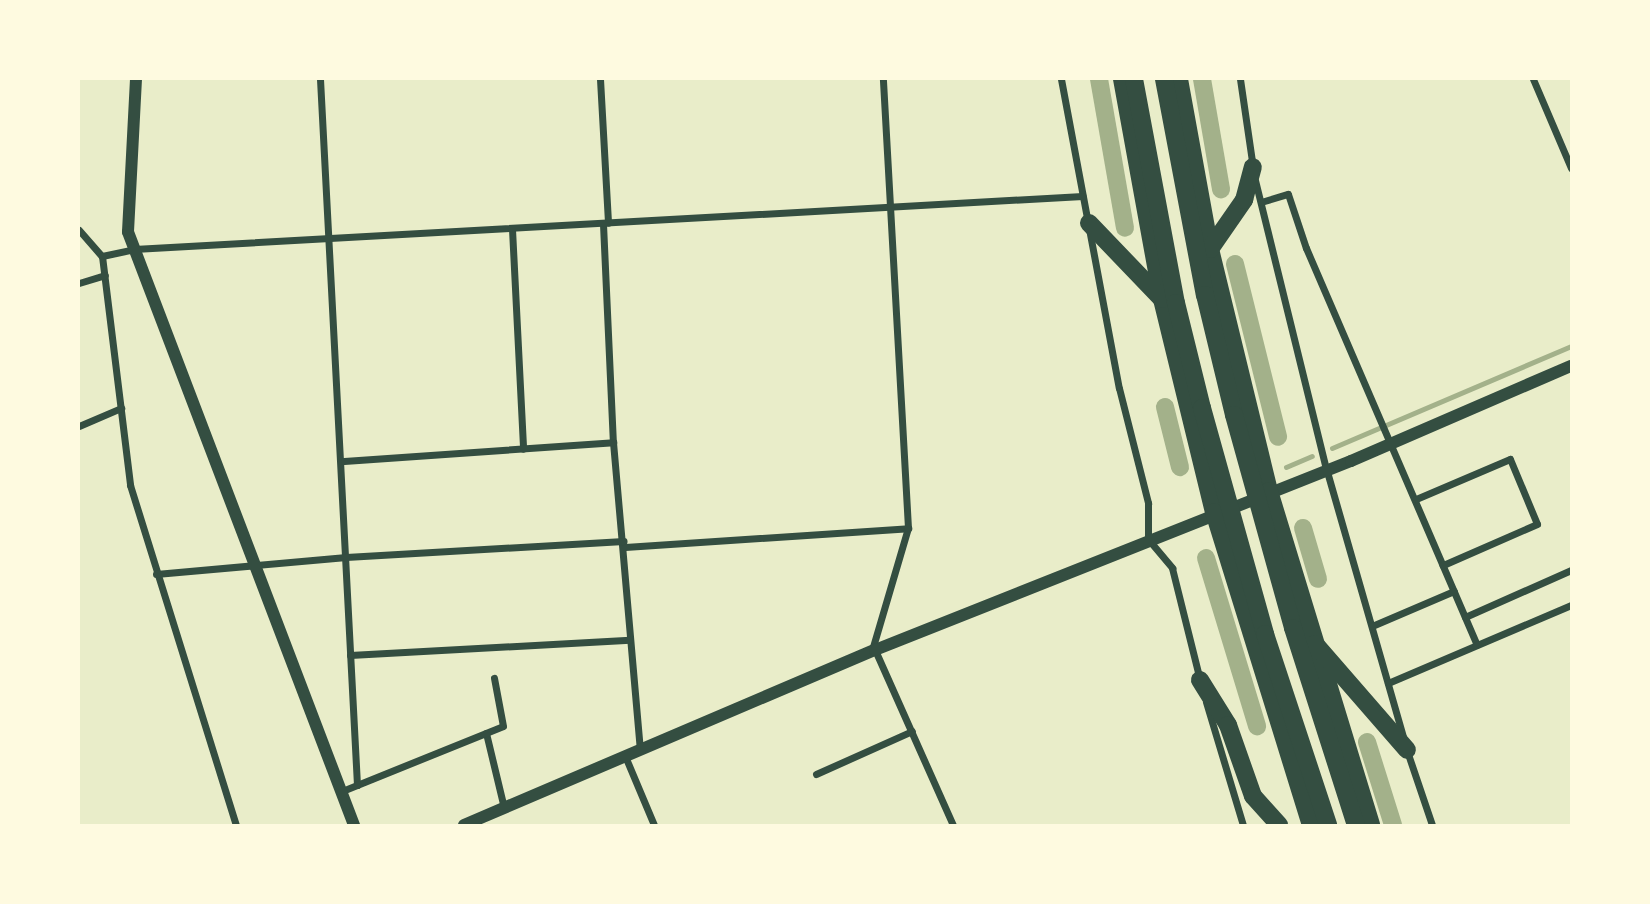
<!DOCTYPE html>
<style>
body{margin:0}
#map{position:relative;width:1650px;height:904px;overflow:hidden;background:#e9edc9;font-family:Merriweather,serif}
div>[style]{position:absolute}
.stream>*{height:5px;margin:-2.5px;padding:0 2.5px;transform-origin:2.5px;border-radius:2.5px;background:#a3b18a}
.canal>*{height:18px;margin:-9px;padding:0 9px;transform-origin:9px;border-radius:9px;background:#a3b18a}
.minor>*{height:7px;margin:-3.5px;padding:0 3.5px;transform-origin:3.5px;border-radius:3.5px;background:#344e41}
.tertiary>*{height:12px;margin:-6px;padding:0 6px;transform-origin:6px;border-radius:6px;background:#344e41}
.trunk>*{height:18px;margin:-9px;padding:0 9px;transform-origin:9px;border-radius:9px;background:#344e41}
.motorway>*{height:18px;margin:-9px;padding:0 9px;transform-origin:9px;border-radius:9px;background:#344e41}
span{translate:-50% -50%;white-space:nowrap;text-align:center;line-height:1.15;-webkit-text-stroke:5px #fefae0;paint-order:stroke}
.frame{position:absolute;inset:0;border:80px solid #fefae0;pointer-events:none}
</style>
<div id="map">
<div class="stream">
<i style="left:1332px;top:448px;width:260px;rotate:-23.1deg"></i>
<i style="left:1286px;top:467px;width:28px;rotate:-23deg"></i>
</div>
<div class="canal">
<i style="left:1099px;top:79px;width:151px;rotate:80.1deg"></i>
<i style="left:1202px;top:79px;width:112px;rotate:80.2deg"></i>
<i style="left:1235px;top:264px;width:178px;rotate:76deg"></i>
<i style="left:1165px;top:407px;width:62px;rotate:76deg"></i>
<i style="left:1303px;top:528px;width:53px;rotate:73.6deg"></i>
<i style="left:1206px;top:558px;width:176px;rotate:73.1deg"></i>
<i style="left:1367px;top:742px;width:87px;rotate:72.6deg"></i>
</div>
<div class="minor">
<i style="left:320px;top:79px;width:707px;rotate:87deg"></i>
<i style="left:357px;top:785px;width:16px;rotate:158deg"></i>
<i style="left:600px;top:79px;width:144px;rotate:86.8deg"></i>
<i style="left:1061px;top:79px;width:314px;rotate:79.4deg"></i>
<i style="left:1119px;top:388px;width:119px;rotate:75.8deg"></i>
<i style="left:1148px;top:503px;width:36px;rotate:90deg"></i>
<i style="left:1148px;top:539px;width:38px;rotate:50deg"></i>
<i style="left:1172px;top:568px;width:115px;rotate:76deg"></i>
<i style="left:1240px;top:79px;width:90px;rotate:81.7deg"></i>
<i style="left:1533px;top:79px;width:97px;rotate:66.9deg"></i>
<i style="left:1255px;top:180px;width:297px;rotate:76.2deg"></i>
<i style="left:1326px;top:468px;width:280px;rotate:74deg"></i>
<i style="left:1261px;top:202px;width:28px;rotate:-17deg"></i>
<i style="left:1288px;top:194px;width:57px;rotate:71.6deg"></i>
<i style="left:1306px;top:248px;width:432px;rotate:66.7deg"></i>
<i style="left:603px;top:224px;width:218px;rotate:87.4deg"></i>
<i style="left:613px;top:442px;width:309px;rotate:85deg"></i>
<i style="left:512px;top:229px;width:220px;rotate:87.1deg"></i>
<i style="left:79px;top:230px;width:35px;rotate:49deg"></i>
<i style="left:102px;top:256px;width:231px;rotate:83deg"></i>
<i style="left:130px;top:485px;width:356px;rotate:72.7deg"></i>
<i style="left:102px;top:256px;width:33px;rotate:-12deg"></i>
<i style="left:134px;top:249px;width:950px;rotate:-3.2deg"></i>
<i style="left:79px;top:283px;width:27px;rotate:-17deg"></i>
<i style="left:79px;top:426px;width:46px;rotate:-23.2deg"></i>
<i style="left:344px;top:461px;width:270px;rotate:-4deg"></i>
<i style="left:1416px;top:499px;width:102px;rotate:-23.1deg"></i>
<i style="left:1510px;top:459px;width:70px;rotate:67.4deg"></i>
<i style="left:1537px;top:524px;width:103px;rotate:156.4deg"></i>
<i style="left:625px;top:547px;width:284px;rotate:-3.8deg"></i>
<i style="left:156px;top:574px;width:191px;rotate:-5.1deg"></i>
<i style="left:346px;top:557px;width:278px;rotate:-3.3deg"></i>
<i style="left:1465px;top:617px;width:116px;rotate:-23.9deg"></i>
<i style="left:1372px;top:626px;width:89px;rotate:-23.1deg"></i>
<i style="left:872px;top:650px;width:127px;rotate:-73.6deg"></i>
<i style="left:908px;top:528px;width:450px;rotate:-93.2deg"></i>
<i style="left:875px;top:650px;width:192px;rotate:66deg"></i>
<i style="left:350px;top:655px;width:280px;rotate:-3.1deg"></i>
<i style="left:1388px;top:683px;width:199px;rotate:-23.1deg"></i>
<i style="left:1206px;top:702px;width:128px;rotate:73.3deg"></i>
<i style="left:486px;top:733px;width:77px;rotate:76.5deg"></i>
<i style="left:1407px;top:751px;width:78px;rotate:71.3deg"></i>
<i style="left:625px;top:756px;width:75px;rotate:67.2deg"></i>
<i style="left:816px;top:774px;width:105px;rotate:-24.1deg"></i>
<i style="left:357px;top:785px;width:157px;rotate:-22deg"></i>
<i style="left:503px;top:726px;width:49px;rotate:-100.6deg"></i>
</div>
<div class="tertiary">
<i style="left:136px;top:79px;width:153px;rotate:93deg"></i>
<i style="left:128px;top:232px;width:635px;rotate:69.14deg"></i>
<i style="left:464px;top:825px;width:447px;rotate:-23.1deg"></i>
<i style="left:875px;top:650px;width:512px;rotate:-21.66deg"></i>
<i style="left:1351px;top:461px;width:240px;rotate:-23.4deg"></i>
</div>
<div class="trunk">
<i style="left:1122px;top:79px;width:224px;rotate:79.7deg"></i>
<i style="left:1162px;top:299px;width:219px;rotate:76.3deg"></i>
<i style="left:1214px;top:512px;width:328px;rotate:72.8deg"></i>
<i style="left:1179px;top:79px;width:173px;rotate:79.7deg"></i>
<i style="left:1210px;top:249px;width:249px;rotate:76.3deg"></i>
<i style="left:1269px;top:491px;width:349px;rotate:73deg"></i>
<i style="left:1089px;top:223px;width:105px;rotate:46.2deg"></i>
<i style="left:1210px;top:249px;width:60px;rotate:-55.2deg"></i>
<i style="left:1244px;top:200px;width:34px;rotate:-75deg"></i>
<i style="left:1315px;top:644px;width:140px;rotate:49deg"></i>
<i style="left:1200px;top:680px;width:53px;rotate:58.1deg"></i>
<i style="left:1228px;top:725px;width:75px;rotate:70.6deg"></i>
<i style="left:1253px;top:796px;width:39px;rotate:48deg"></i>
</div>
<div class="motorway">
<i style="left:1134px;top:79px;width:228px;rotate:79.4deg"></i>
<i style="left:1176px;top:303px;width:108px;rotate:76.1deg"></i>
<i style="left:1202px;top:408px;width:235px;rotate:74.4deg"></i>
<i style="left:1265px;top:634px;width:201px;rotate:71.7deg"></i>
<i style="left:1164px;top:79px;width:220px;rotate:79.3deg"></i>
<i style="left:1205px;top:295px;width:123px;rotate:76.4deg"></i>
<i style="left:1234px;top:415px;width:221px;rotate:74.5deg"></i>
<i style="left:1293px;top:628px;width:207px;rotate:72.3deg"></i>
</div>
<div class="frame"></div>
</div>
